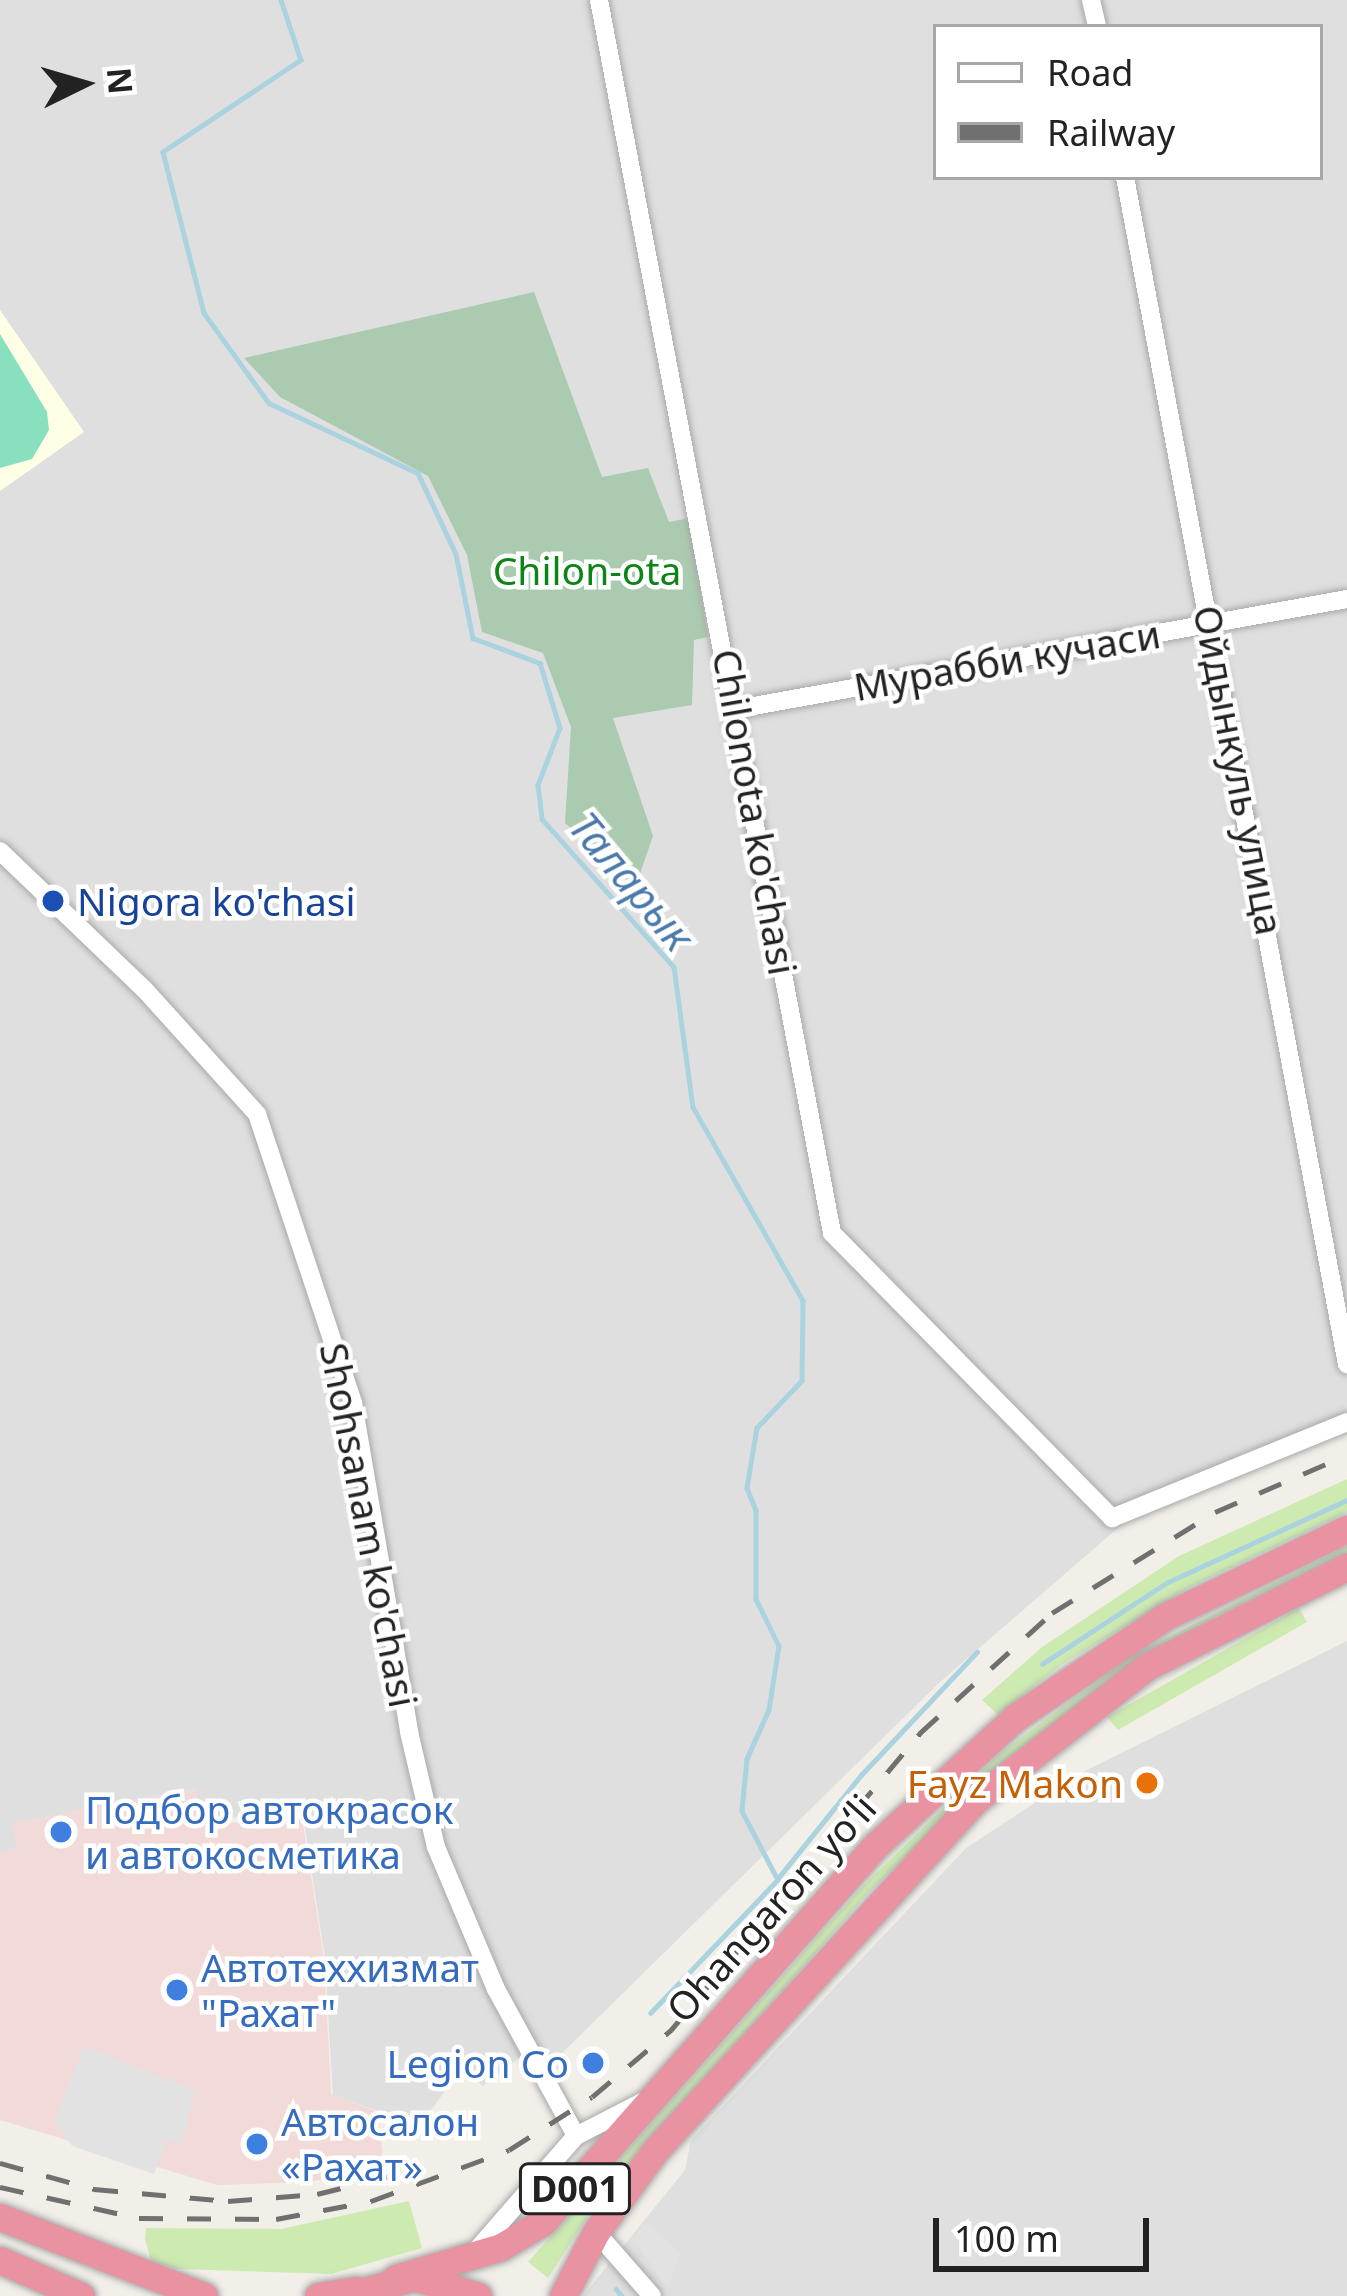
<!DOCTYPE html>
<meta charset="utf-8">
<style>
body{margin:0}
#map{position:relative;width:1347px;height:2296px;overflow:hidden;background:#f2efe9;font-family:"Noto Sans",sans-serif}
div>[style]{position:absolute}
.residential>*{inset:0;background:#e0dfdf}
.commercial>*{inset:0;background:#f2dad9}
.education>*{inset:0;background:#ffffe5}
.grass>*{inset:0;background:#cdebb0}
.cemetery>*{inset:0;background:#aacbaf}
.pitch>*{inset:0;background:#88e0be}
.parking>*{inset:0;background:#e2e2e2}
.stream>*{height:4.5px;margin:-2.25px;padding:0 2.25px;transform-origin:2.25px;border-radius:2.25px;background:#aad3df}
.roads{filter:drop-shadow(0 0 3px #a9a9a9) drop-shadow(0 0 3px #a9a9a9)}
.minor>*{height:18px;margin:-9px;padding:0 9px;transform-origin:9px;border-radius:9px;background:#fff}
.highway>*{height:27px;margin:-13.5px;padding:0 13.5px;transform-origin:13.5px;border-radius:13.5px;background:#e892a2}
.rail>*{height:4.5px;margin-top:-2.25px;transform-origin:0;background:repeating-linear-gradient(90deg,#707070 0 24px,transparent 0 48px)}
.dots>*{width:33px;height:33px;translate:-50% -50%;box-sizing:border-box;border:6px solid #fff;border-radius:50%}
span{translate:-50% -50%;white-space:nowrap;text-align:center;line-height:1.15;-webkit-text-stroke:9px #fff;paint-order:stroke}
.shield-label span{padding:3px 9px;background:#fff;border:3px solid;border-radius:9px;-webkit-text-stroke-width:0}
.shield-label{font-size:36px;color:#222;font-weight:700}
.park-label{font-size:39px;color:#0c8416}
.street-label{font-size:39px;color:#222}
.transit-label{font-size:39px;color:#164399}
.left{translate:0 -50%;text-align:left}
.food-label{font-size:39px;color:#c56008}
.right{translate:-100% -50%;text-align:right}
.shop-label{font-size:39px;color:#366cbe}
.water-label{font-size:42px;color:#4a7aab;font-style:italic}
.legend{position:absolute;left:933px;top:24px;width:390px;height:156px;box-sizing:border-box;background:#fff;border:3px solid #a7a7a7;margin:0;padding:15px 21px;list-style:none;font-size:36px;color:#222}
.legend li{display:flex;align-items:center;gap:24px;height:60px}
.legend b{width:60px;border:3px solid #a7a7a7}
.north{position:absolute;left:24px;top:24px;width:120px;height:120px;-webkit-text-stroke:9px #fff;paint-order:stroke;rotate:85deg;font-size:33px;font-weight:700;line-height:48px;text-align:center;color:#222}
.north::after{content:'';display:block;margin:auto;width:42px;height:54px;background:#222;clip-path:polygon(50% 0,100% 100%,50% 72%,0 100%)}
.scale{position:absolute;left:933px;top:2218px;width:216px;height:54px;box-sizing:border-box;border:6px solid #222;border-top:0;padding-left:15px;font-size:36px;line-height:42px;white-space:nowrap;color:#222;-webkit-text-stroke:9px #fff;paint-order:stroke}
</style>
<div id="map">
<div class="residential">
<i style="clip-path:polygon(evenodd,0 0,1347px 0,1347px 1426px,1141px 1508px,939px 1683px,556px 2059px,521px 2056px,483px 2086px,462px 2068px,419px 2126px,333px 2095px,325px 1959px,302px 1808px,205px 1821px,195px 1789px,13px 1823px,17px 1848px,0 1854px,0 0,936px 27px,1320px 27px,1320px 177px,936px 177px,936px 27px)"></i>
<i style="clip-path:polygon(1347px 1641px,1347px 2296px,583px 2296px,685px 2170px,691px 2140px,966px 1848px,1079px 1774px)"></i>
</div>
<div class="commercial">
<i style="clip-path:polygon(196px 1789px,203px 1822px,249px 1823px,301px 1811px,324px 1959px,331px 2094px,378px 2112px,384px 2167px,308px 2182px,217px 2185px,0 2120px,0 1854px,17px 1848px,12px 1823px)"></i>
</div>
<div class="education">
<i style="clip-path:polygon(0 310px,84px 432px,0 491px)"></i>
</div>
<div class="grass">
<i style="clip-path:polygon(1347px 1479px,1347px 1512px,1190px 1587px,1061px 1665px,998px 1715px,982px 1700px,1042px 1647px,1179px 1556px)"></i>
<i style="clip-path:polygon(1347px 1546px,1347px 1555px,1217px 1616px,1114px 1678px,1006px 1761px,868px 1893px,599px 2199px,548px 2278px,528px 2262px,862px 1887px,1000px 1753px,1133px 1655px)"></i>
<i style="clip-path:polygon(1299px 1608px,1307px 1622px,1118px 1730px,1107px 1717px)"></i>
<i style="clip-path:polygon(409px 2201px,422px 2248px,331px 2274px,177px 2269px,151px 2261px,145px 2239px,146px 2228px,281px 2229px)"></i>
</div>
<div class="cemetery">
<i style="clip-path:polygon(534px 292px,602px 477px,648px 468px,669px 522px,689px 518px,708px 637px,694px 640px,692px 705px,613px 718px,653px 836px,635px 888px,565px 823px,571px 727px,543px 653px,482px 632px,467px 555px,428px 476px,280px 397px,244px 358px)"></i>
</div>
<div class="pitch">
<i style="clip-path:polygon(0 334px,47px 412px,49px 430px,32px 459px,0 468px)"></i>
</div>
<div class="parking">
<i style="clip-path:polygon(84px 2046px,196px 2091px,181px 2145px,167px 2139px,154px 2174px,72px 2146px,54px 2121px)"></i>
<i style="clip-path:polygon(646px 2222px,680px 2253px,667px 2290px,634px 2238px)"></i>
</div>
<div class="stream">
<i style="left:281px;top:0;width:63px;rotate:71.6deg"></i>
<i style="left:301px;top:60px;width:166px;rotate:146.3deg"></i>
<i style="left:163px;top:152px;width:166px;rotate:75.7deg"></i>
<i style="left:204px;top:313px;width:111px;rotate:54.2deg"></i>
<i style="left:269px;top:403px;width:165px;rotate:25.2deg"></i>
<i style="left:418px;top:473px;width:89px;rotate:64.9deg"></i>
<i style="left:456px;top:554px;width:86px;rotate:78.6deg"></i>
<i style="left:473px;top:638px;width:72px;rotate:20.5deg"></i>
<i style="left:540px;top:663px;width:68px;rotate:72.9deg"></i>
<i style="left:560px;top:728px;width:61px;rotate:111.1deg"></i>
<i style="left:538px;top:785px;width:34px;rotate:83deg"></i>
<i style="left:542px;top:819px;width:198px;rotate:48.3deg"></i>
<i style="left:674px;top:967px;width:141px;rotate:82.3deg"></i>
<i style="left:693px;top:1107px;width:223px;rotate:60.4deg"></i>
<i style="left:803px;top:1301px;width:80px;rotate:90.7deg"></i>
<i style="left:802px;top:1381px;width:65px;rotate:133.8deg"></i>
<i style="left:757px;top:1428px;width:61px;rotate:99.5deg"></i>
<i style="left:747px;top:1488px;width:24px;rotate:68deg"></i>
<i style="left:756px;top:1510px;width:89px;rotate:90deg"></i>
<i style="left:756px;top:1599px;width:52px;rotate:63.9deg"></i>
<i style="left:779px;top:1646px;width:65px;rotate:98.9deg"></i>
<i style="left:769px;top:1710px;width:54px;rotate:114.2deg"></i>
<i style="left:747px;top:1759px;width:52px;rotate:95.5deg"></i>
<i style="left:742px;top:1811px;width:78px;rotate:62.4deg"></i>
<i style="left:778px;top:1880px;width:184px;rotate:133.7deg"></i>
<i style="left:1042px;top:1664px;width:150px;rotate:-33.1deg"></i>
<i style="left:1168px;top:1582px;width:197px;rotate:-24.6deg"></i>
<i style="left:779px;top:1877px;width:131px;rotate:-51.2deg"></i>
<i style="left:861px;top:1775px;width:169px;rotate:-46.7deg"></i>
<i style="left:616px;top:2289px;width:9px;rotate:49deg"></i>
</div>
<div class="roads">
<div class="minor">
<i style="left:599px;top:0;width:1255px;rotate:79.3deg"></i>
<i style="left:832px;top:1233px;width:400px;rotate:45.5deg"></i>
<i style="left:1112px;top:1518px;width:254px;rotate:-22.2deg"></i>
<i style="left:1091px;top:0;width:28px;rotate:77deg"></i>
<i style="left:1125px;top:177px;width:1208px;rotate:79.41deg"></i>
<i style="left:737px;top:709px;width:620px;rotate:-10.22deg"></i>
<i style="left:0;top:851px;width:199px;rotate:43.8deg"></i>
<i style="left:144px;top:989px;width:169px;rotate:47.9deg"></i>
<i style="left:257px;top:1114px;width:305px;rotate:71.6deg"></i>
<i style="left:353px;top:1403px;width:334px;rotate:80.3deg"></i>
<i style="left:409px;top:1732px;width:118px;rotate:76.8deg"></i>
<i style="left:436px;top:1847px;width:154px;rotate:67.1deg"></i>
<i style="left:496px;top:1989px;width:167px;rotate:61.4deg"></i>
<i style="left:596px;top:2232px;width:85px;rotate:48.8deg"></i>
<i style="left:475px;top:2252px;width:154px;rotate:-49deg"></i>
<i style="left:576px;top:2136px;width:76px;rotate:-27.2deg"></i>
</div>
<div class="highway">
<i style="left:0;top:2217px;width:219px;rotate:21.2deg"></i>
<i style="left:0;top:2260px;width:89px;rotate:24deg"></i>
<i style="left:396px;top:2278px;width:109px;rotate:-16.4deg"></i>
<i style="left:501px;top:2247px;width:49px;rotate:-30.8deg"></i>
<i style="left:543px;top:2222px;width:502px;rotate:-48.56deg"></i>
<i style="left:875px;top:1846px;width:191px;rotate:-42.5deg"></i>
<i style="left:1016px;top:1717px;width:179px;rotate:-34deg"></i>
<i style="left:1164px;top:1617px;width:203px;rotate:-25.7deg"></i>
<i style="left:318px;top:2296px;width:39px;rotate:-9deg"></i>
<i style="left:347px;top:2296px;width:70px;rotate:-15.8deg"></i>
<i style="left:414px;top:2277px;width:67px;rotate:16.5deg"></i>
<i style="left:563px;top:2296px;width:72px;rotate:-62.7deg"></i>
<i style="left:596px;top:2232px;width:99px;rotate:-54.1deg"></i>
<i style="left:654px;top:2152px;width:475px;rotate:-47.6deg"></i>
<i style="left:974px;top:1801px;width:218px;rotate:-37.9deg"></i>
<i style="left:1146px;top:1667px;width:225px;rotate:-26.5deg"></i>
</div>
</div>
<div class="rail">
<i style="left:0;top:2163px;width:98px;rotate:15.5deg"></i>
<i style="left:94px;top:2189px;width:135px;rotate:5.1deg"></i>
<i style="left:228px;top:2201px;width:89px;rotate:-4.5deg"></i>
<i style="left:317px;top:2194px;width:88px;rotate:-13.9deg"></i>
<i style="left:0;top:2187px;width:142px;rotate:12.6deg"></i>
<i style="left:139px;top:2218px;width:137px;rotate:0.4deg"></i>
<i style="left:276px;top:2219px;width:97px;rotate:-10.7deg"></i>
<i style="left:371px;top:2201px;width:147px;rotate:-20.3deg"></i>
<i style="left:509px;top:2150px;width:98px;rotate:-32.6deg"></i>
<i style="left:592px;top:2097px;width:104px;rotate:-40.3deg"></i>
<i style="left:671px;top:2030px;width:388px;rotate:-50deg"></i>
<i style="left:920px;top:1733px;width:178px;rotate:-42.3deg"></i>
<i style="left:1052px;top:1613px;width:192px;rotate:-31.8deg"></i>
<i style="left:1215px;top:1512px;width:144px;rotate:-23.4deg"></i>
</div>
<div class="dots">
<i style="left:53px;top:901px;background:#1a4fb4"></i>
<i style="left:1147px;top:1783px;background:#e8710a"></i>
<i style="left:61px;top:1832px;background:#3f7fe0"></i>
<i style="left:177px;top:1990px;background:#3f7fe0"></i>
<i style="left:593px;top:2063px;background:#3f7fe0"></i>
<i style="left:257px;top:2144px;background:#3f7fe0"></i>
</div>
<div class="shield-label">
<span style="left:575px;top:2189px">D001</span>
</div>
<div class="park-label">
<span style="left:587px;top:570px">Chilon-ota</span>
</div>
<div class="street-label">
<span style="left:1007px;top:660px;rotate:-10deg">Мурабби кучаси</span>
<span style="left:1239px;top:770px;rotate:79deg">Ойдынкуль улица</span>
<span style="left:755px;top:812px;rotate:80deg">Chilonota ko'chasi</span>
<span style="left:369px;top:1525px;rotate:79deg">Shohsanam ko'chasi</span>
<span style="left:771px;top:1908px;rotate:-48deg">Ohangaron yoʻli</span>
</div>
<div class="transit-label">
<span class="left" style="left:77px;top:901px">Nigora ko'chasi</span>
</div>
<div class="food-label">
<span class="right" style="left:1123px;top:1783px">Fayz Makon</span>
</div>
<div class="shop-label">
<span class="left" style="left:85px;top:1832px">Подбор автокрасок<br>и автокосметика</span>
<span class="left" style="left:201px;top:1990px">Автотеххизмат<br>"Рахат"</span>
<span class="right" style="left:569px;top:2063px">Legion Co</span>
<span class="left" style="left:281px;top:2144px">Автосалон<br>«Рахат»</span>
</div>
<div class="water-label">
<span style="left:632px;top:881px;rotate:50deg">Таларык</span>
</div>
<ul class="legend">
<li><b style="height:15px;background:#fff"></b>Road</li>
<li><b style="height:15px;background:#707070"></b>Railway</li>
</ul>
<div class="north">N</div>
<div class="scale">100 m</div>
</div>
